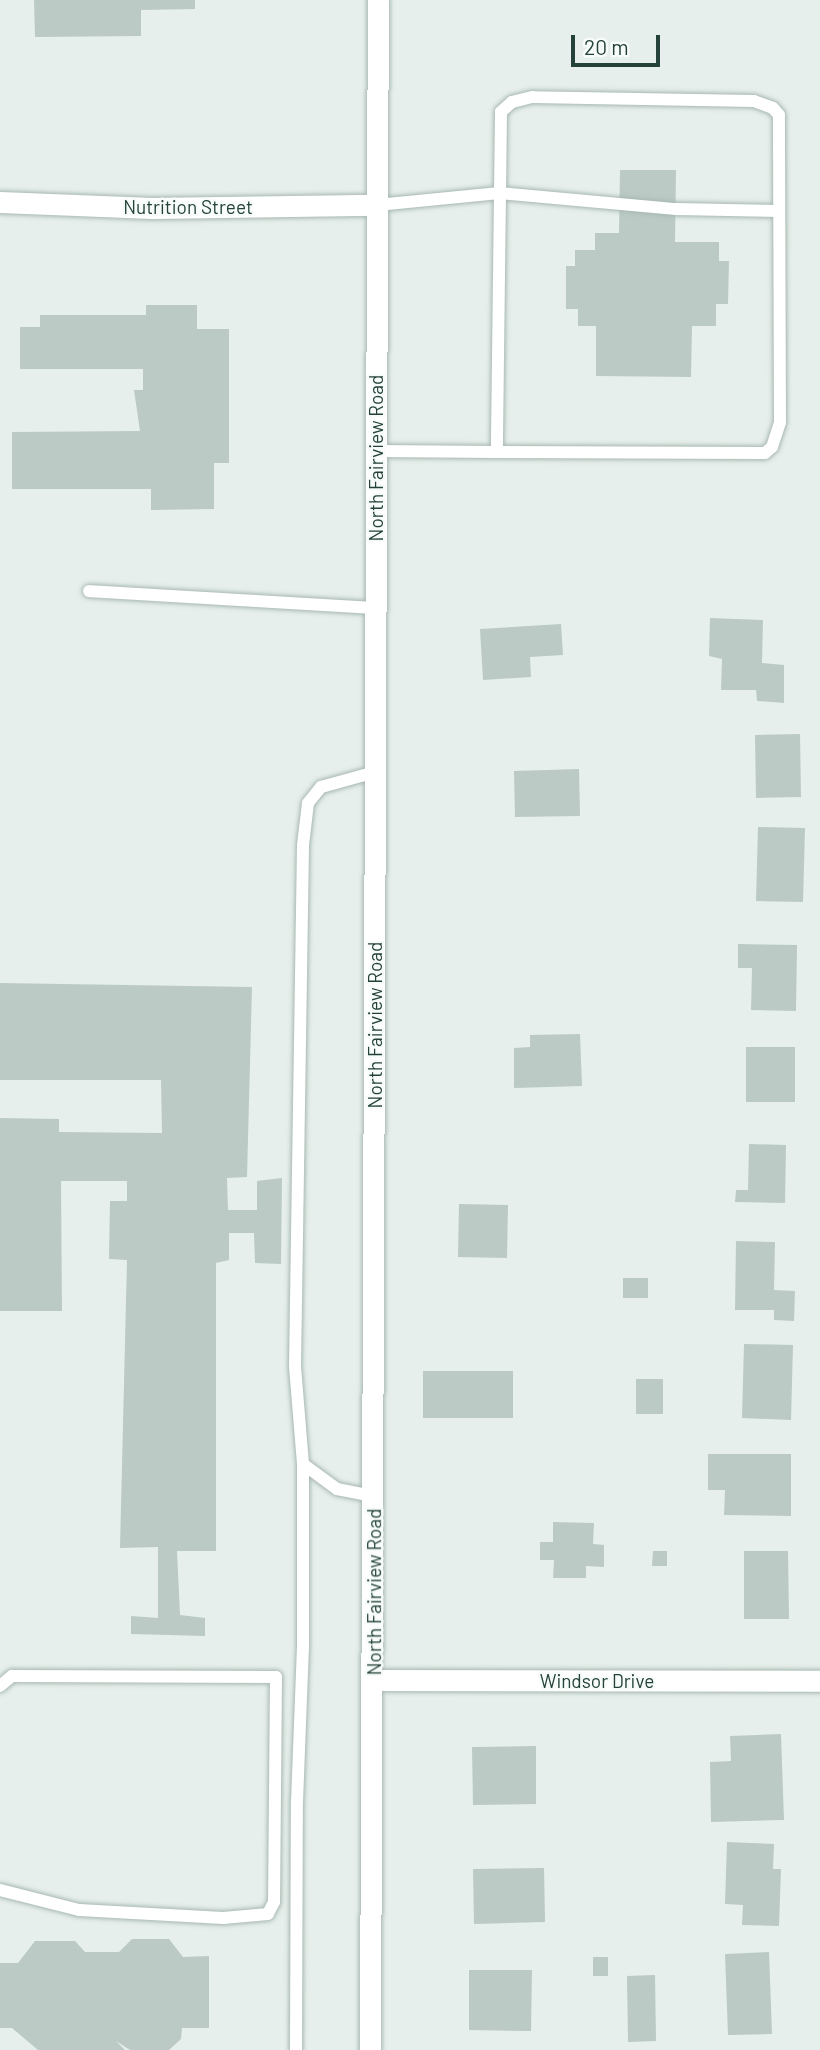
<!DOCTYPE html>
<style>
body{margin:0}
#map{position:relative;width:820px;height:2050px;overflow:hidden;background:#e6efeb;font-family:Barlow,sans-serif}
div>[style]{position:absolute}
.building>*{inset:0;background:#bbcac4}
.roads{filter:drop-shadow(0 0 2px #a8b8b2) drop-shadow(0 0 2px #a8b8b2)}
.lane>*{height:12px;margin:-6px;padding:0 6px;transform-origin:6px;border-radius:6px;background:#fff}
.street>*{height:21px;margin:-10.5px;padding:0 10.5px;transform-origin:10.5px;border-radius:10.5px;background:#fff}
.secondary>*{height:21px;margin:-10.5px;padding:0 10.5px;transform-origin:10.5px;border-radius:10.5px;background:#fff}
span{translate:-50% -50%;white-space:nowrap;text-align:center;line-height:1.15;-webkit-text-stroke:5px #f7fbf9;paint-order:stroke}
.street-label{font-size:19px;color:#24423a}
.scale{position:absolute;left:571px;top:35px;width:89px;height:32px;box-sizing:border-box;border:4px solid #24423a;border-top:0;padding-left:9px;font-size:21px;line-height:24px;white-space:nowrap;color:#24423a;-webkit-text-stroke:5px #f7fbf9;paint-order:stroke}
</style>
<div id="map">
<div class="building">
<i style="clip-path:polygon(34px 0,195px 0,195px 9px,141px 10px,141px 36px,35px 37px)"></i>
<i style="clip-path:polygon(620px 170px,676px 170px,675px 242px,719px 242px,719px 261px,729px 261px,728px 304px,716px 304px,716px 326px,692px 326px,691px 377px,596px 376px,596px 326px,578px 326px,578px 309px,566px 309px,566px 266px,575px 266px,575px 250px,595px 250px,595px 233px,619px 233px)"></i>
<i style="clip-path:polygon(146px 305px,197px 305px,197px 329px,229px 329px,229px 463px,214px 463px,214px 509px,151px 510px,151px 489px,12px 489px,12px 432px,140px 431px,134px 390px,143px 390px,143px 369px,20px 369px,20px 327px,40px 327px,40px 315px,146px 315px)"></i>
<i style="clip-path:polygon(710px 618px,763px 620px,762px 663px,784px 665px,784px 703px,757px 701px,756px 690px,721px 690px,722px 659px,709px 656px)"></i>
<i style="clip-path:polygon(561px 624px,563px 655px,530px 657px,531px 677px,483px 680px,480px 629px)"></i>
<i style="clip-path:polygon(800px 734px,801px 797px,756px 798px,755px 735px)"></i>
<i style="clip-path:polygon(579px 769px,580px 816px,515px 817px,514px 771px)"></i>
<i style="clip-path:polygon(758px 827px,805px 828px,803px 902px,756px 901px)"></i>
<i style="clip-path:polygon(738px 944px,797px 945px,796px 1011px,751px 1010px,752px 968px,738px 968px)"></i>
<i style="clip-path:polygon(0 983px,252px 987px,247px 1177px,227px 1178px,228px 1210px,257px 1210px,257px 1181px,282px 1178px,281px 1264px,255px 1263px,254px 1233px,229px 1233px,229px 1260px,216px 1263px,216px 1551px,177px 1551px,180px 1615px,205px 1618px,205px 1636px,131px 1634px,131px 1616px,158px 1618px,158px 1547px,120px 1548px,127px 1260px,109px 1259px,110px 1201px,127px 1201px,127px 1181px,61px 1181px,62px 1311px,0 1311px,0 1118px,59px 1119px,59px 1132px,162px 1133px,161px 1080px,0 1080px)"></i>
<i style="clip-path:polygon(580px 1034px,582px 1086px,514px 1088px,514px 1048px,530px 1047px,530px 1035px)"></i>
<i style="clip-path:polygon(746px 1047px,795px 1047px,795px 1102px,746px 1102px)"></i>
<i style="clip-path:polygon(749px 1144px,786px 1145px,785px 1203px,735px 1202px,736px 1190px,748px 1190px)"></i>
<i style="clip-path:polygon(459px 1204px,508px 1205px,507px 1258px,458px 1257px)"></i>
<i style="clip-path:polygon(736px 1241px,775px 1242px,774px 1290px,795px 1291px,794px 1321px,774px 1320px,774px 1310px,735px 1310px)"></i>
<i style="clip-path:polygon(623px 1278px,648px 1278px,648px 1298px,623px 1298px)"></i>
<i style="clip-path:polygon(744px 1344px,793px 1345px,791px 1420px,742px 1418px)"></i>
<i style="clip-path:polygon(423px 1371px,513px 1371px,513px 1418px,423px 1418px)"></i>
<i style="clip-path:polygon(636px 1379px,663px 1379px,663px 1414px,636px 1414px)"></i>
<i style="clip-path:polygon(708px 1454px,791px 1454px,791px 1516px,724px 1515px,725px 1490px,708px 1490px)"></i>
<i style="clip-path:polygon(553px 1522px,594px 1523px,593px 1544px,604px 1545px,604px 1567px,586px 1566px,586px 1578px,553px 1578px,554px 1560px,540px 1560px,540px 1542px,553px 1542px)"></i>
<i style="clip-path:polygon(653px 1551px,667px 1551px,667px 1566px,652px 1566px)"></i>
<i style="clip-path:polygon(744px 1551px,788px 1551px,789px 1619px,744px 1619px)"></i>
<i style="clip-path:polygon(781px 1734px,784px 1820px,711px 1822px,710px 1762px,731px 1761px,730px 1736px)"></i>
<i style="clip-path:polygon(536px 1746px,536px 1804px,473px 1805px,472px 1747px)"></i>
<i style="clip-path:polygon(727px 1842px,774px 1844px,773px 1869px,781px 1869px,779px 1926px,742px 1925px,743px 1905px,725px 1904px)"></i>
<i style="clip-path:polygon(544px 1868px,545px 1922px,474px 1924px,473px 1869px)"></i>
<i style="clip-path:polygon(132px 1939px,169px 1939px,183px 1957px,209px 1956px,209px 2028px,182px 2028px,181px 2039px,169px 2050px,130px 2050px,116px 2041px,125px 2050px,38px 2050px,12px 2028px,0 2028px,0 1963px,18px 1963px,35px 1941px,75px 1941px,85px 1952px,119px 1952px)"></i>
<i style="clip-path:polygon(769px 1952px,772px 2034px,728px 2035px,725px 1954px)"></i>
<i style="clip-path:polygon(593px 1957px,608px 1957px,608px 1976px,593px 1976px)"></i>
<i style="clip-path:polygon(469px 1970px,532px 1970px,531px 2031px,469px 2030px)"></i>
<i style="clip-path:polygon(655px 1975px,656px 2041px,628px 2042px,627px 1976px)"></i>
</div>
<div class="roads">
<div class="lane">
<i style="left:377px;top:205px;width:123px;rotate:-5.6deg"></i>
<i style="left:499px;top:193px;width:178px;rotate:5.2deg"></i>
<i style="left:676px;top:209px;width:103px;rotate:1.1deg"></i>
<i style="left:376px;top:451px;width:121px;rotate:0.5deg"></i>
<i style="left:497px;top:452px;width:268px;rotate:0.2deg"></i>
<i style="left:765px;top:453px;width:9px;rotate:-41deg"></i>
<i style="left:772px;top:447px;width:26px;rotate:-72deg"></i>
<i style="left:780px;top:422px;width:307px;rotate:-90.2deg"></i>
<i style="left:779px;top:115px;width:9px;rotate:-131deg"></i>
<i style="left:773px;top:108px;width:20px;rotate:-160deg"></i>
<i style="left:754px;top:101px;width:222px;rotate:-179deg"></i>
<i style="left:532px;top:97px;width:21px;rotate:166deg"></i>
<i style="left:512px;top:102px;width:15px;rotate:138deg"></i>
<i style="left:501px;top:112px;width:340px;rotate:90.7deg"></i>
<i style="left:89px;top:591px;width:288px;rotate:3.4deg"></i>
<i style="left:303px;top:1464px;width:42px;rotate:36.3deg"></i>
<i style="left:337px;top:1489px;width:37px;rotate:11deg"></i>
<i style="left:0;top:1686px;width:16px;rotate:-40deg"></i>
<i style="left:12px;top:1676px;width:264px;rotate:0.2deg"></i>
<i style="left:276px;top:1677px;width:225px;rotate:90.5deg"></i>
<i style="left:274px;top:1902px;width:13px;rotate:117deg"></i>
<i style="left:268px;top:1914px;width:45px;rotate:174.9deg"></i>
<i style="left:223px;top:1918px;width:144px;rotate:-176.8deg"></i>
<i style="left:79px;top:1910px;width:81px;rotate:-165.8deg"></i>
<i style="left:296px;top:2050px;width:248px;rotate:-89.8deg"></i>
<i style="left:297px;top:1802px;width:154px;rotate:-87.8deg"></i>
<i style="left:303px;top:1648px;width:184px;rotate:-90deg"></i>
<i style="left:303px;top:1464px;width:98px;rotate:-94.7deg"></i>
<i style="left:295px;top:1366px;width:521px;rotate:-89.12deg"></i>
<i style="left:303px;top:845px;width:42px;rotate:-83.2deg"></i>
<i style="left:308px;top:803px;width:21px;rotate:-51deg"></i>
<i style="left:321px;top:787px;width:56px;rotate:-15.5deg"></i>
</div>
<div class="street">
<i style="left:0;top:202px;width:152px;rotate:2.3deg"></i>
<i style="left:152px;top:208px;width:225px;rotate:-0.8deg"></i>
<i style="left:374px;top:1680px;width:446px;rotate:0.1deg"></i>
</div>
<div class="secondary">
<i style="left:370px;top:2050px;width:2050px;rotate:-89.78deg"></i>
</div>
</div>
<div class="street-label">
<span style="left:188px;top:207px">Nutrition Street</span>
<span style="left:376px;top:458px;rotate:-90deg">North Fairview Road</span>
<span style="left:375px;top:1025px;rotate:-90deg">North Fairview Road</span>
<span style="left:374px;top:1592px;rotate:-90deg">North Fairview Road</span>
<span style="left:597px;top:1681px">Windsor Drive</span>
</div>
<div class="scale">20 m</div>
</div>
